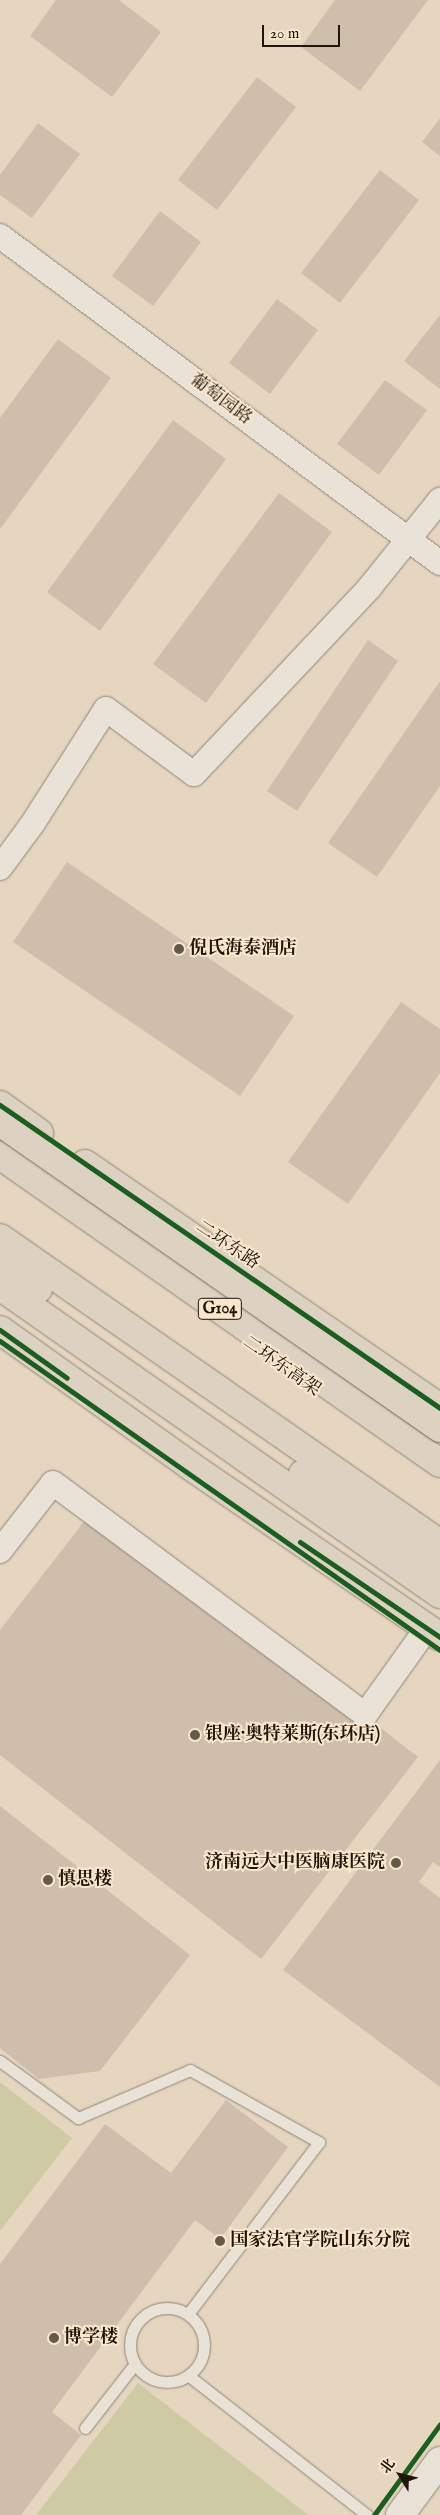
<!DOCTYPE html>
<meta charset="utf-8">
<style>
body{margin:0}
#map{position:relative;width:440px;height:2515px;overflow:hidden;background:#e6d6c0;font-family:"IM FELL English","Noto Serif SC",serif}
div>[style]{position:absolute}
.green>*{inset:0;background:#cecaa3}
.building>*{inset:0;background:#cfbeac}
.roads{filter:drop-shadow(0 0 1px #908679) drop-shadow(0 0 1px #908679)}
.lane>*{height:11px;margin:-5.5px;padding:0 5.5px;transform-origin:5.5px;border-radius:5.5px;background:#e9e2d6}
.lane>.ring{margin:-5.5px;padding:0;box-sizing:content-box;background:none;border:11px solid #e9e2d6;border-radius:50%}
.street>*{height:24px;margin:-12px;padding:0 12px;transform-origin:12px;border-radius:12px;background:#e9e2d6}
.secondary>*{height:28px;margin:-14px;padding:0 14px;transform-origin:14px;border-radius:14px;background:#e9e2d6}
.highway>*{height:28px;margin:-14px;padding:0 14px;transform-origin:14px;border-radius:14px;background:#ddd2c1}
.bridges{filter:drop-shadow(0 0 1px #756c60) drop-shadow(0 0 1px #756c60)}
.highway-bridge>*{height:28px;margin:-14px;padding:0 14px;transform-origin:14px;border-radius:14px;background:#ddd2c1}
.cycleway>*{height:5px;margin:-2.5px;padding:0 2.5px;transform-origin:2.5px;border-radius:2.5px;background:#1b5e20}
.dots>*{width:14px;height:14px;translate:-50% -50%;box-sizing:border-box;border:2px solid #f8e7cc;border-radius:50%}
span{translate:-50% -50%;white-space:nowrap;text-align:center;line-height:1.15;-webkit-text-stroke:4px #f8e7cc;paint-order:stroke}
.shield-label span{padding:1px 4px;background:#f8e7cc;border:1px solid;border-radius:4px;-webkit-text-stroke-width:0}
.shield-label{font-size:16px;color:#20150a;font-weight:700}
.street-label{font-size:18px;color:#20150a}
.poi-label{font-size:18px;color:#20150a;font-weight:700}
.left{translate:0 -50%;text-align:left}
.right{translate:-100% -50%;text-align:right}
.north{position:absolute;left:375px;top:2450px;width:50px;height:50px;-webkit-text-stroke:4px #f8e7cc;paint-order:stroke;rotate:306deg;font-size:14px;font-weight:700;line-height:20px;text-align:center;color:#20150a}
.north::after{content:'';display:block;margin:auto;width:18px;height:22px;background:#20150a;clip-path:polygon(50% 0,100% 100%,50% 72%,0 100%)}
.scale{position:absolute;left:262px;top:25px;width:78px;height:22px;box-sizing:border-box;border:2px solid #20150a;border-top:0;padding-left:6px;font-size:15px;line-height:18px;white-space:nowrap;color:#20150a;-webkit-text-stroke:4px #f8e7cc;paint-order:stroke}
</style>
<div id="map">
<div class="green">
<i style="clip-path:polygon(0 2082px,72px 2138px,0 2231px)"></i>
<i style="clip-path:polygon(138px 2383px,308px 2515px,36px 2515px)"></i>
</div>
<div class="building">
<i style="clip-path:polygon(56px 0,119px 0,161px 32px,112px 97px,30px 36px)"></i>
<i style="clip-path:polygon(335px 0,428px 0,360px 91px,301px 47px)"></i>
<i style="clip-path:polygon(257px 77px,296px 107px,217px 210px,178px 180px)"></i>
<i style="clip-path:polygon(440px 118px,440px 156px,422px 142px)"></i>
<i style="clip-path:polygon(38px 123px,80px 154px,32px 218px,0 195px,0 175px)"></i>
<i style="clip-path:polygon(380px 170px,419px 200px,340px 303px,301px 273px)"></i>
<i style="clip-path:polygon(160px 211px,201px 242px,153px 306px,112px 276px)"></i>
<i style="clip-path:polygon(277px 299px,318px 330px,270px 394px,229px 363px)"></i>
<i style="clip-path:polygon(440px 315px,440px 389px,404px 361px)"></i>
<i style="clip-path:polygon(58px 339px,111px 378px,0 529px,0 418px)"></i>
<i style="clip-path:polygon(385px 380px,427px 410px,379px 475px,337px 444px)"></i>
<i style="clip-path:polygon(173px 420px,226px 459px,100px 631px,47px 592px)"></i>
<i style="clip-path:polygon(279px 493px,332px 532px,206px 703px,153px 664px)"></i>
<i style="clip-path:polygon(368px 640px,398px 661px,297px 811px,267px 791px)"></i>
<i style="clip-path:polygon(440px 681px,440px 786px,377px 877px,328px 843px)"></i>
<i style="clip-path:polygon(67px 862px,294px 1016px,240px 1096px,13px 942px)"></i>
<i style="clip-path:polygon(401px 1002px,440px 1029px,440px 1073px,348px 1204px,288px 1162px)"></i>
<i style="clip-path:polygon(96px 1506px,418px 1757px,261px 1959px,0 1755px,0 1630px)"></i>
<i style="clip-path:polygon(440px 1760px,440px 1867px,433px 1862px,419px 1882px,440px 1898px,440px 2087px,283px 1970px)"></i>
<i style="clip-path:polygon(0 1806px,190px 1955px,100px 2071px,39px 2079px,0 2048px)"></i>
<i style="clip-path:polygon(226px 2100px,288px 2147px,220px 2239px,195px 2220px,52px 2412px,81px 2435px,21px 2515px,0 2515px,0 2264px,105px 2124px,171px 2173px)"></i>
</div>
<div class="roads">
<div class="lane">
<i style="left:0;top:2061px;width:97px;rotate:36.2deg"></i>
<i style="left:78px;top:2118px;width:122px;rotate:-23.2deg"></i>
<i style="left:190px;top:2070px;width:148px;rotate:29.2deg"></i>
<i style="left:319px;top:2142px;width:216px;rotate:127.3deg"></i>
<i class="ring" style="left:130px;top:2308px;width:63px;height:63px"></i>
<i style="left:189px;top:2376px;width:226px;rotate:38deg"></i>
<i style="left:85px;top:2428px;width:80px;rotate:-52.1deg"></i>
</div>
<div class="street">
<i style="left:0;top:236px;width:548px;rotate:36.62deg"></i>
<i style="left:0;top:868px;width:56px;rotate:-53.7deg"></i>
<i style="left:33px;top:823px;width:135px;rotate:-57.4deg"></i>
<i style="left:106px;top:709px;width:109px;rotate:36.5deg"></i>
<i style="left:194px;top:774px;width:257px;rotate:-46.7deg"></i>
<i style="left:370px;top:587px;width:112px;rotate:-51.2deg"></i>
<i style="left:0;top:1551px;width:86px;rotate:-52.1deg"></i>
<i style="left:53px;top:1483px;width:389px;rotate:36.6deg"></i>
<i style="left:365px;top:1715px;width:107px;rotate:-54.5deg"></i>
</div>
<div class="secondary">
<i style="left:400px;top:2515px;width:67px;rotate:-53.5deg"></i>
</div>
<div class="highway">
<i style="left:0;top:1105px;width:48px;rotate:35.7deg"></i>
<i style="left:0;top:1155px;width:537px;rotate:34.99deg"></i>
<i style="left:85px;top:1164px;width:431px;rotate:34.5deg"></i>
<i style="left:0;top:1238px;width:536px;rotate:34.82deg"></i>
<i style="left:0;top:1263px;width:46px;rotate:34.4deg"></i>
<i style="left:0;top:1286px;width:537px;rotate:34.99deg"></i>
<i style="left:0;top:1330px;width:232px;rotate:35.5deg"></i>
<i style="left:189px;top:1465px;width:304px;rotate:34.4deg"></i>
<i style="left:303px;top:1474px;width:167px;rotate:35deg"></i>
</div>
</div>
<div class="bridges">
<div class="highway-bridge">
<i style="left:0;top:1122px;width:536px;rotate:34.82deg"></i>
</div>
</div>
<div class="cycleway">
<i style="left:0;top:1105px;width:534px;rotate:34.55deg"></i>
<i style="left:0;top:1330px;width:82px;rotate:35.6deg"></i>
<i style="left:0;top:1341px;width:538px;rotate:35.08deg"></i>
<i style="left:300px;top:1542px;width:169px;rotate:34.2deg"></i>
<i style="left:374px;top:2515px;width:112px;rotate:-54deg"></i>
</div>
<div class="dots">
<i style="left:179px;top:949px;background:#65594a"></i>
<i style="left:195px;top:1735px;background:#65594a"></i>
<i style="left:396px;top:1863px;background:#65594a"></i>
<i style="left:48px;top:1880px;background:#65594a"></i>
<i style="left:220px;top:2241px;background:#65594a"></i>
<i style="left:54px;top:2338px;background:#65594a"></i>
</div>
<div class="shield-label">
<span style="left:220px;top:1309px">G104</span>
</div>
<div class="street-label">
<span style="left:220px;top:400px;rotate:37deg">葡萄园路</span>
<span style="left:227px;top:1246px;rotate:34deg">二环东路</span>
<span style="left:281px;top:1367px;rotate:35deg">二环东高架</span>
</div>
<div class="poi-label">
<span class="left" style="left:189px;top:949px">倪氏海泰酒店</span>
<span class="left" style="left:205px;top:1735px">银座·奥特莱斯(东环店)</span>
<span class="right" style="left:385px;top:1863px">济南远大中医脑康医院</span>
<span class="left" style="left:58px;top:1880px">慎思楼</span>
<span class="left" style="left:230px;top:2241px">国家法官学院山东分院</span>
<span class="left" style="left:64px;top:2338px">博学楼</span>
</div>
<div class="north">北</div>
<div class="scale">20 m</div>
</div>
